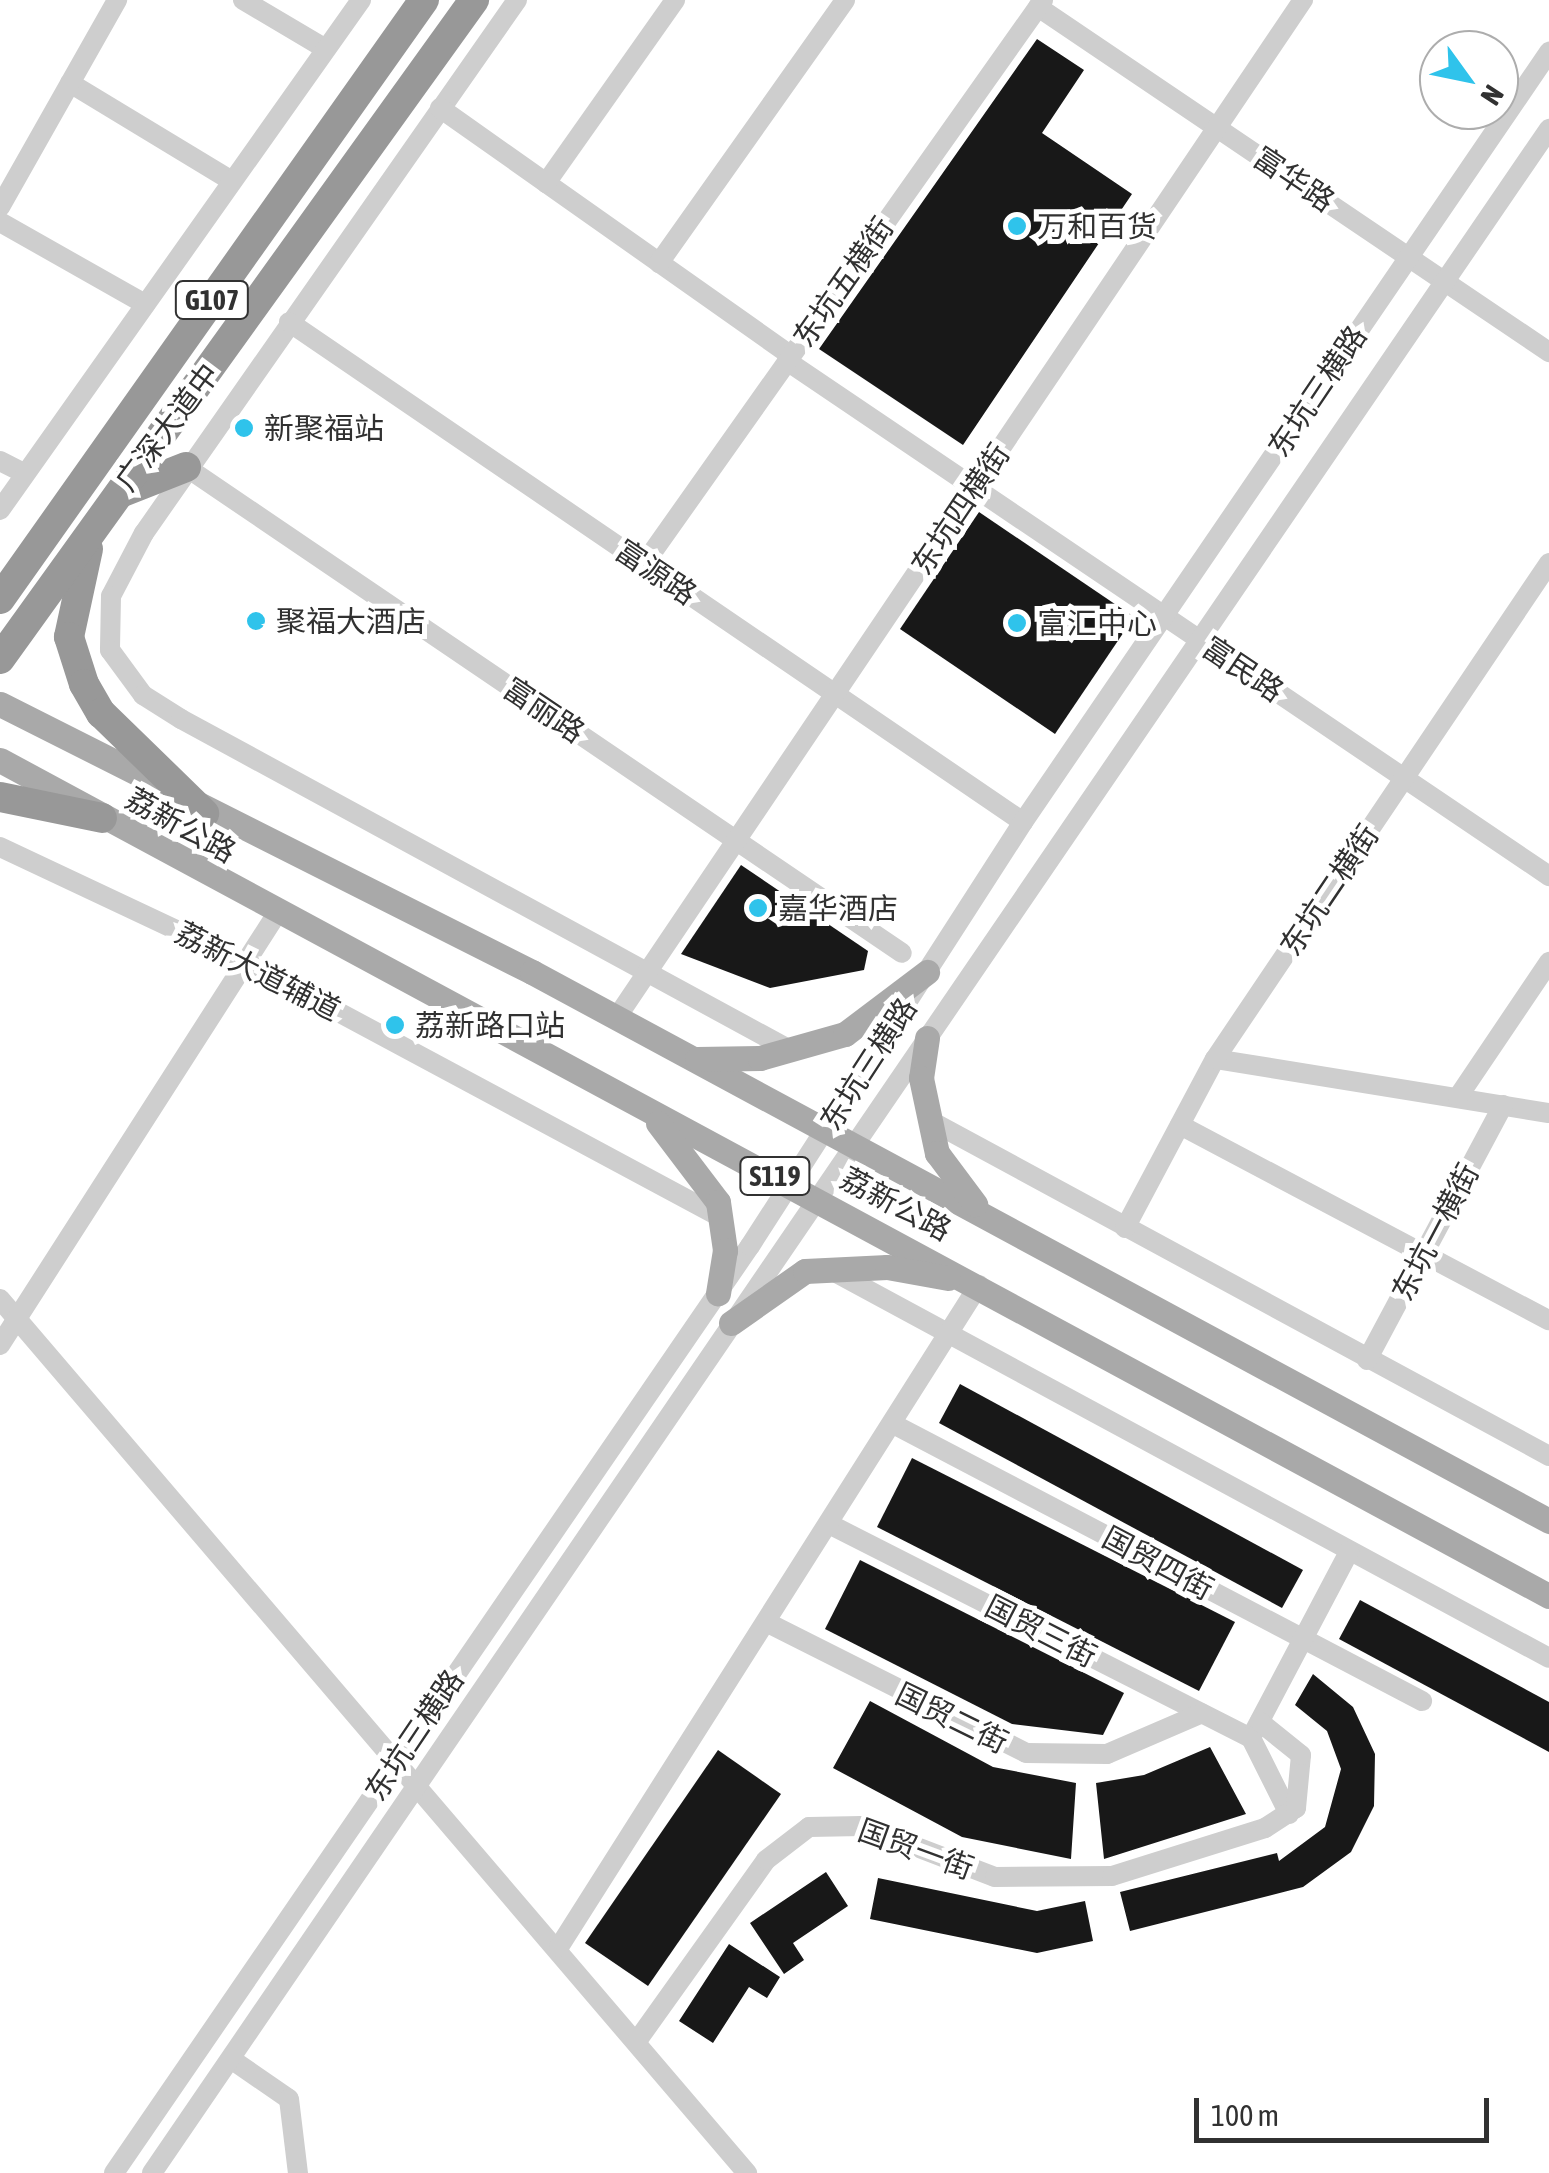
<!DOCTYPE html>
<meta charset="utf-8">
<style>
body{margin:0}
#map{position:relative;width:1549px;height:2173px;overflow:hidden;background:#fff;font-family:"Asap Condensed","Noto Sans SC",sans-serif}
div>[style]{position:absolute}
.building>*{inset:0;background:#181818}
.minor>*{height:20px;margin:-10px;padding:0 10px;transform-origin:10px;border-radius:10px;background:#cecece}
.major>*{height:25px;margin:-12.5px;padding:0 12.5px;transform-origin:12.5px;border-radius:12.5px;background:#a9a9a9}
.highway>*{height:30px;margin:-15px;padding:0 15px;transform-origin:15px;border-radius:15px;background:#989898}
.dots>*{width:28px;height:28px;translate:-50% -50%;box-sizing:border-box;border:5px solid #fff;border-radius:50%}
span{translate:-50% -50%;white-space:nowrap;text-align:center;line-height:1.15;-webkit-text-stroke:10px #fff;paint-order:stroke}
.shield-label span{padding:2px 8px;background:#fff;border:2px solid;border-radius:8px;-webkit-text-stroke-width:0}
.shield-label{font-size:28px;color:#313131;font-weight:700}
.street-label{font-size:30px;color:#313131}
.poi-label{font-size:30px;color:#313131}
.left{translate:0 -50%;text-align:left}
.north{position:absolute;left:1419px;top:30px;width:100px;height:100px;box-sizing:border-box;background:#fff;border:2px solid #adadad;border-radius:50%;rotate:123deg;font-size:28px;font-weight:700;line-height:40px;text-align:center;color:#313131}
.north::after{content:'';display:block;margin:auto;width:35px;height:45px;background:#2fc3eb;clip-path:polygon(50% 0,100% 100%,50% 72%,0 100%)}
.scale{position:absolute;left:1194px;top:2098px;width:295px;height:45px;box-sizing:border-box;border:5px solid #313131;border-top:0;padding-left:12px;font-size:30px;line-height:35px;white-space:nowrap;color:#313131;-webkit-text-stroke:8px #fff;paint-order:stroke}
</style>
<div id="map">
<div class="building">
<i style="clip-path:polygon(1037px 39px,1084px 70px,1042px 133px,1132px 194px,963px 445px,819px 349px)"></i>
<i style="clip-path:polygon(979px 512px,1134px 617px,1055px 734px,900px 629px)"></i>
<i style="clip-path:polygon(741px 865px,868px 951px,864px 970px,770px 988px,681px 954px)"></i>
<i style="clip-path:polygon(960px 1384px,1303px 1570px,1282px 1608px,939px 1423px)"></i>
<i style="clip-path:polygon(912px 1458px,1235px 1622px,1199px 1691px,877px 1527px)"></i>
<i style="clip-path:polygon(860px 1560px,1124px 1693px,1103px 1735px,1012px 1724px,825px 1629px)"></i>
<i style="clip-path:polygon(1360px 1600px,1549px 1702px,1549px 1752px,1339px 1639px)"></i>
<i style="clip-path:polygon(1313px 1674px,1353px 1707px,1375px 1754px,1374px 1806px,1351px 1852px,1303px 1887px,1130px 1931px,1120px 1892px,1277px 1853px,1279px 1861px,1325px 1827px,1341px 1769px,1327px 1731px,1295px 1705px)"></i>
<i style="clip-path:polygon(870px 1701px,993px 1767px,1076px 1783px,1071px 1859px,962px 1837px,833px 1768px)"></i>
<i style="clip-path:polygon(1210px 1747px,1246px 1814px,1104px 1859px,1096px 1783px,1144px 1775px)"></i>
<i style="clip-path:polygon(718px 1750px,781px 1794px,648px 1986px,585px 1943px)"></i>
<i style="clip-path:polygon(826px 1872px,848px 1906px,793px 1943px,804px 1960px,784px 1974px,750px 1923px)"></i>
<i style="clip-path:polygon(878px 1878px,1037px 1911px,1085px 1901px,1093px 1941px,1037px 1953px,870px 1919px)"></i>
<i style="clip-path:polygon(729px 1944px,780px 1977px,767px 1998px,749px 1987px,713px 2043px,679px 2021px)"></i>
</div>
<div class="minor">
<i style="left:243px;top:0;width:96px;rotate:30.6deg"></i>
<i style="left:517px;top:0;width:651px;rotate:124.98deg"></i>
<i style="left:144px;top:533px;width:71px;rotate:117.6deg"></i>
<i style="left:111px;top:596px;width:54px;rotate:91.1deg"></i>
<i style="left:110px;top:650px;width:56px;rotate:53.7deg"></i>
<i style="left:143px;top:695px;width:45px;rotate:32.3deg"></i>
<i style="left:181px;top:719px;width:695px;rotate:28.52deg"></i>
<i style="left:1038px;top:7px;width:617px;rotate:34.03deg"></i>
<i style="left:70px;top:83px;width:189px;rotate:31.2deg"></i>
<i style="left:440px;top:108px;width:430px;rotate:35.2deg"></i>
<i style="left:546px;top:183px;width:224px;rotate:-54.8deg"></i>
<i style="left:0;top:207px;width:238px;rotate:-60.5deg"></i>
<i style="left:0;top:222px;width:167px;rotate:29.5deg"></i>
<i style="left:659px;top:263px;width:322px;rotate:-54.7deg"></i>
<i style="left:289px;top:322px;width:888px;rotate:34.26deg"></i>
<i style="left:787px;top:361px;width:920px;rotate:34.05deg"></i>
<i style="left:0;top:461px;width:28px;rotate:27deg"></i>
<i style="left:186px;top:467px;width:865px;rotate:34.17deg"></i>
<i style="left:0;top:510px;width:625px;rotate:-54.71deg"></i>
<i style="left:644px;top:564px;width:691px;rotate:-54.72deg"></i>
<i style="left:0;top:847px;width:273px;rotate:25.2deg"></i>
<i style="left:247px;top:963px;width:539px;rotate:28.23deg"></i>
<i style="left:617px;top:1017px;width:1227px;rotate:-56deg"></i>
<i style="left:1215px;top:1059px;width:338px;rotate:9.2deg"></i>
<i style="left:1458px;top:1097px;width:163px;rotate:-56deg"></i>
<i style="left:929px;top:1120px;width:705px;rotate:28.45deg"></i>
<i style="left:1180px;top:1125px;width:417px;rotate:27.9deg"></i>
<i style="left:1125px;top:1228px;width:191px;rotate:-62deg"></i>
<i style="left:1215px;top:1059px;width:598px;rotate:-56.04deg"></i>
<i style="left:829px;top:1269px;width:818px;rotate:28.38deg"></i>
<i style="left:0;top:1299px;width:1150px;rotate:49.48deg"></i>
<i style="left:0;top:1345px;width:511px;rotate:-57.31deg"></i>
<i style="left:1367px;top:1360px;width:289px;rotate:-61.9deg"></i>
<i style="left:895px;top:1425px;width:595px;rotate:27.64deg"></i>
<i style="left:831px;top:1525px;width:471px;rotate:26.9deg"></i>
<i style="left:768px;top:1623px;width:289px;rotate:26.7deg"></i>
<i style="left:1026px;top:1753px;width:81px;rotate:0.7deg"></i>
<i style="left:1107px;top:1754px;width:103px;rotate:-23.3deg"></i>
<i style="left:1254px;top:1732px;width:204px;rotate:-62.2deg"></i>
<i style="left:1251px;top:1738px;width:85px;rotate:63.4deg"></i>
<i style="left:559px;top:1947px;width:784px;rotate:-57.61deg"></i>
<i style="left:637px;top:2041px;width:222px;rotate:-54.5deg"></i>
<i style="left:766px;top:1860px;width:54px;rotate:-37.5deg"></i>
<i style="left:809px;top:1827px;width:53px;rotate:-1.1deg"></i>
<i style="left:862px;top:1826px;width:142px;rotate:21deg"></i>
<i style="left:995px;top:1877px;width:117px;rotate:-0.5deg"></i>
<i style="left:1112px;top:1876px;width:160px;rotate:-17.4deg"></i>
<i style="left:1265px;top:1828px;width:37px;rotate:-33deg"></i>
<i style="left:1296px;top:1808px;width:53px;rotate:-84.6deg"></i>
<i style="left:1301px;top:1755px;width:53px;rotate:-141.2deg"></i>
<i style="left:231px;top:2059px;width:70px;rotate:34.6deg"></i>
<i style="left:289px;top:2099px;width:75px;rotate:83.1deg"></i>
<i style="left:114px;top:2173px;width:1124px;rotate:-55.55deg"></i>
<i style="left:750px;top:1246px;width:504px;rotate:-57.22deg"></i>
<i style="left:1023px;top:822px;width:933px;rotate:-55.66deg"></i>
<i style="left:152px;top:2173px;width:2476px;rotate:-55.65deg"></i>
</div>
<div class="major">
<i style="left:0;top:704px;width:596px;rotate:26.74deg"></i>
<i style="left:532px;top:972px;width:1156px;rotate:28.36deg"></i>
<i style="left:0;top:760px;width:1760px;rotate:28.36deg"></i>
<i style="left:927px;top:1038px;width:40px;rotate:98.5deg"></i>
<i style="left:921px;top:1078px;width:77px;rotate:78deg"></i>
<i style="left:937px;top:1153px;width:64px;rotate:53.3deg"></i>
<i style="left:697px;top:1059px;width:63px;rotate:-0.9deg"></i>
<i style="left:760px;top:1058px;width:88px;rotate:-15.8deg"></i>
<i style="left:845px;top:1034px;width:103px;rotate:-37.1deg"></i>
<i style="left:658px;top:1123px;width:99px;rotate:52.8deg"></i>
<i style="left:718px;top:1202px;width:49px;rotate:81.7deg"></i>
<i style="left:725px;top:1250px;width:44px;rotate:99.2deg"></i>
<i style="left:731px;top:1323px;width:90px;rotate:-35.1deg"></i>
<i style="left:805px;top:1271px;width:82px;rotate:-2.8deg"></i>
<i style="left:887px;top:1267px;width:62px;rotate:10.2deg"></i>
</div>
<div class="highway">
<i style="left:120px;top:493px;width:71px;rotate:-21.5deg"></i>
<i style="left:88px;top:549px;width:90px;rotate:102.2deg"></i>
<i style="left:69px;top:637px;width:49px;rotate:72.3deg"></i>
<i style="left:84px;top:684px;width:34px;rotate:60deg"></i>
<i style="left:101px;top:713px;width:144px;rotate:44.2deg"></i>
<i style="left:0;top:599px;width:734px;rotate:-54.71deg"></i>
<i style="left:0;top:659px;width:812px;rotate:-54.27deg"></i>
<i style="left:0;top:797px;width:104px;rotate:11.6deg"></i>
</div>
<div class="dots">
<i style="left:1017px;top:226px;background:#2fc3eb"></i>
<i style="left:244px;top:428px;background:#2fc3eb"></i>
<i style="left:256px;top:621px;background:#2fc3eb"></i>
<i style="left:1017px;top:623px;background:#2fc3eb"></i>
<i style="left:758px;top:908px;background:#2fc3eb"></i>
<i style="left:395px;top:1025px;background:#2fc3eb"></i>
</div>
<div class="shield-label">
<span style="left:212px;top:300px">G107</span>
<span style="left:775px;top:1176px">S119</span>
</div>
<div class="street-label">
<span style="left:1294px;top:179px;rotate:34deg">富华路</span>
<span style="left:843px;top:282px;rotate:-55deg">东坑五横街</span>
<span style="left:1317px;top:391px;rotate:-56deg">东坑三横路</span>
<span style="left:167px;top:427px;rotate:-53deg">广深大道中</span>
<span style="left:960px;top:509px;rotate:-56deg">东坑四横街</span>
<span style="left:656px;top:572px;rotate:34deg">富源路</span>
<span style="left:1243px;top:669px;rotate:34deg">富民路</span>
<span style="left:544px;top:710px;rotate:34deg">富丽路</span>
<span style="left:181px;top:825px;rotate:29deg">荔新公路</span>
<span style="left:1329px;top:890px;rotate:-56deg">东坑二横街</span>
<span style="left:258px;top:971px;rotate:27deg">荔新大道辅道</span>
<span style="left:868px;top:1064px;rotate:-57deg">东坑三横路</span>
<span style="left:896px;top:1204px;rotate:28deg">荔新公路</span>
<span style="left:1435px;top:1232px;rotate:-62deg">东坑一横街</span>
<span style="left:1158px;top:1563px;rotate:28deg">国贸四街</span>
<span style="left:1041px;top:1631px;rotate:27deg">国贸三街</span>
<span style="left:952px;top:1718px;rotate:26deg">国贸二街</span>
<span style="left:414px;top:1735px;rotate:-56deg">东坑三横路</span>
<span style="left:916px;top:1849px;rotate:20deg">国贸一街</span>
</div>
<div class="poi-label">
<span class="left" style="left:1037px;top:226px">万和百货</span>
<span class="left" style="left:264px;top:428px">新聚福站</span>
<span class="left" style="left:276px;top:621px">聚福大酒店</span>
<span class="left" style="left:1037px;top:623px">富汇中心</span>
<span class="left" style="left:778px;top:908px">嘉华酒店</span>
<span class="left" style="left:415px;top:1025px">荔新路口站</span>
</div>
<div class="north">N</div>
<div class="scale">100 m</div>
</div>
